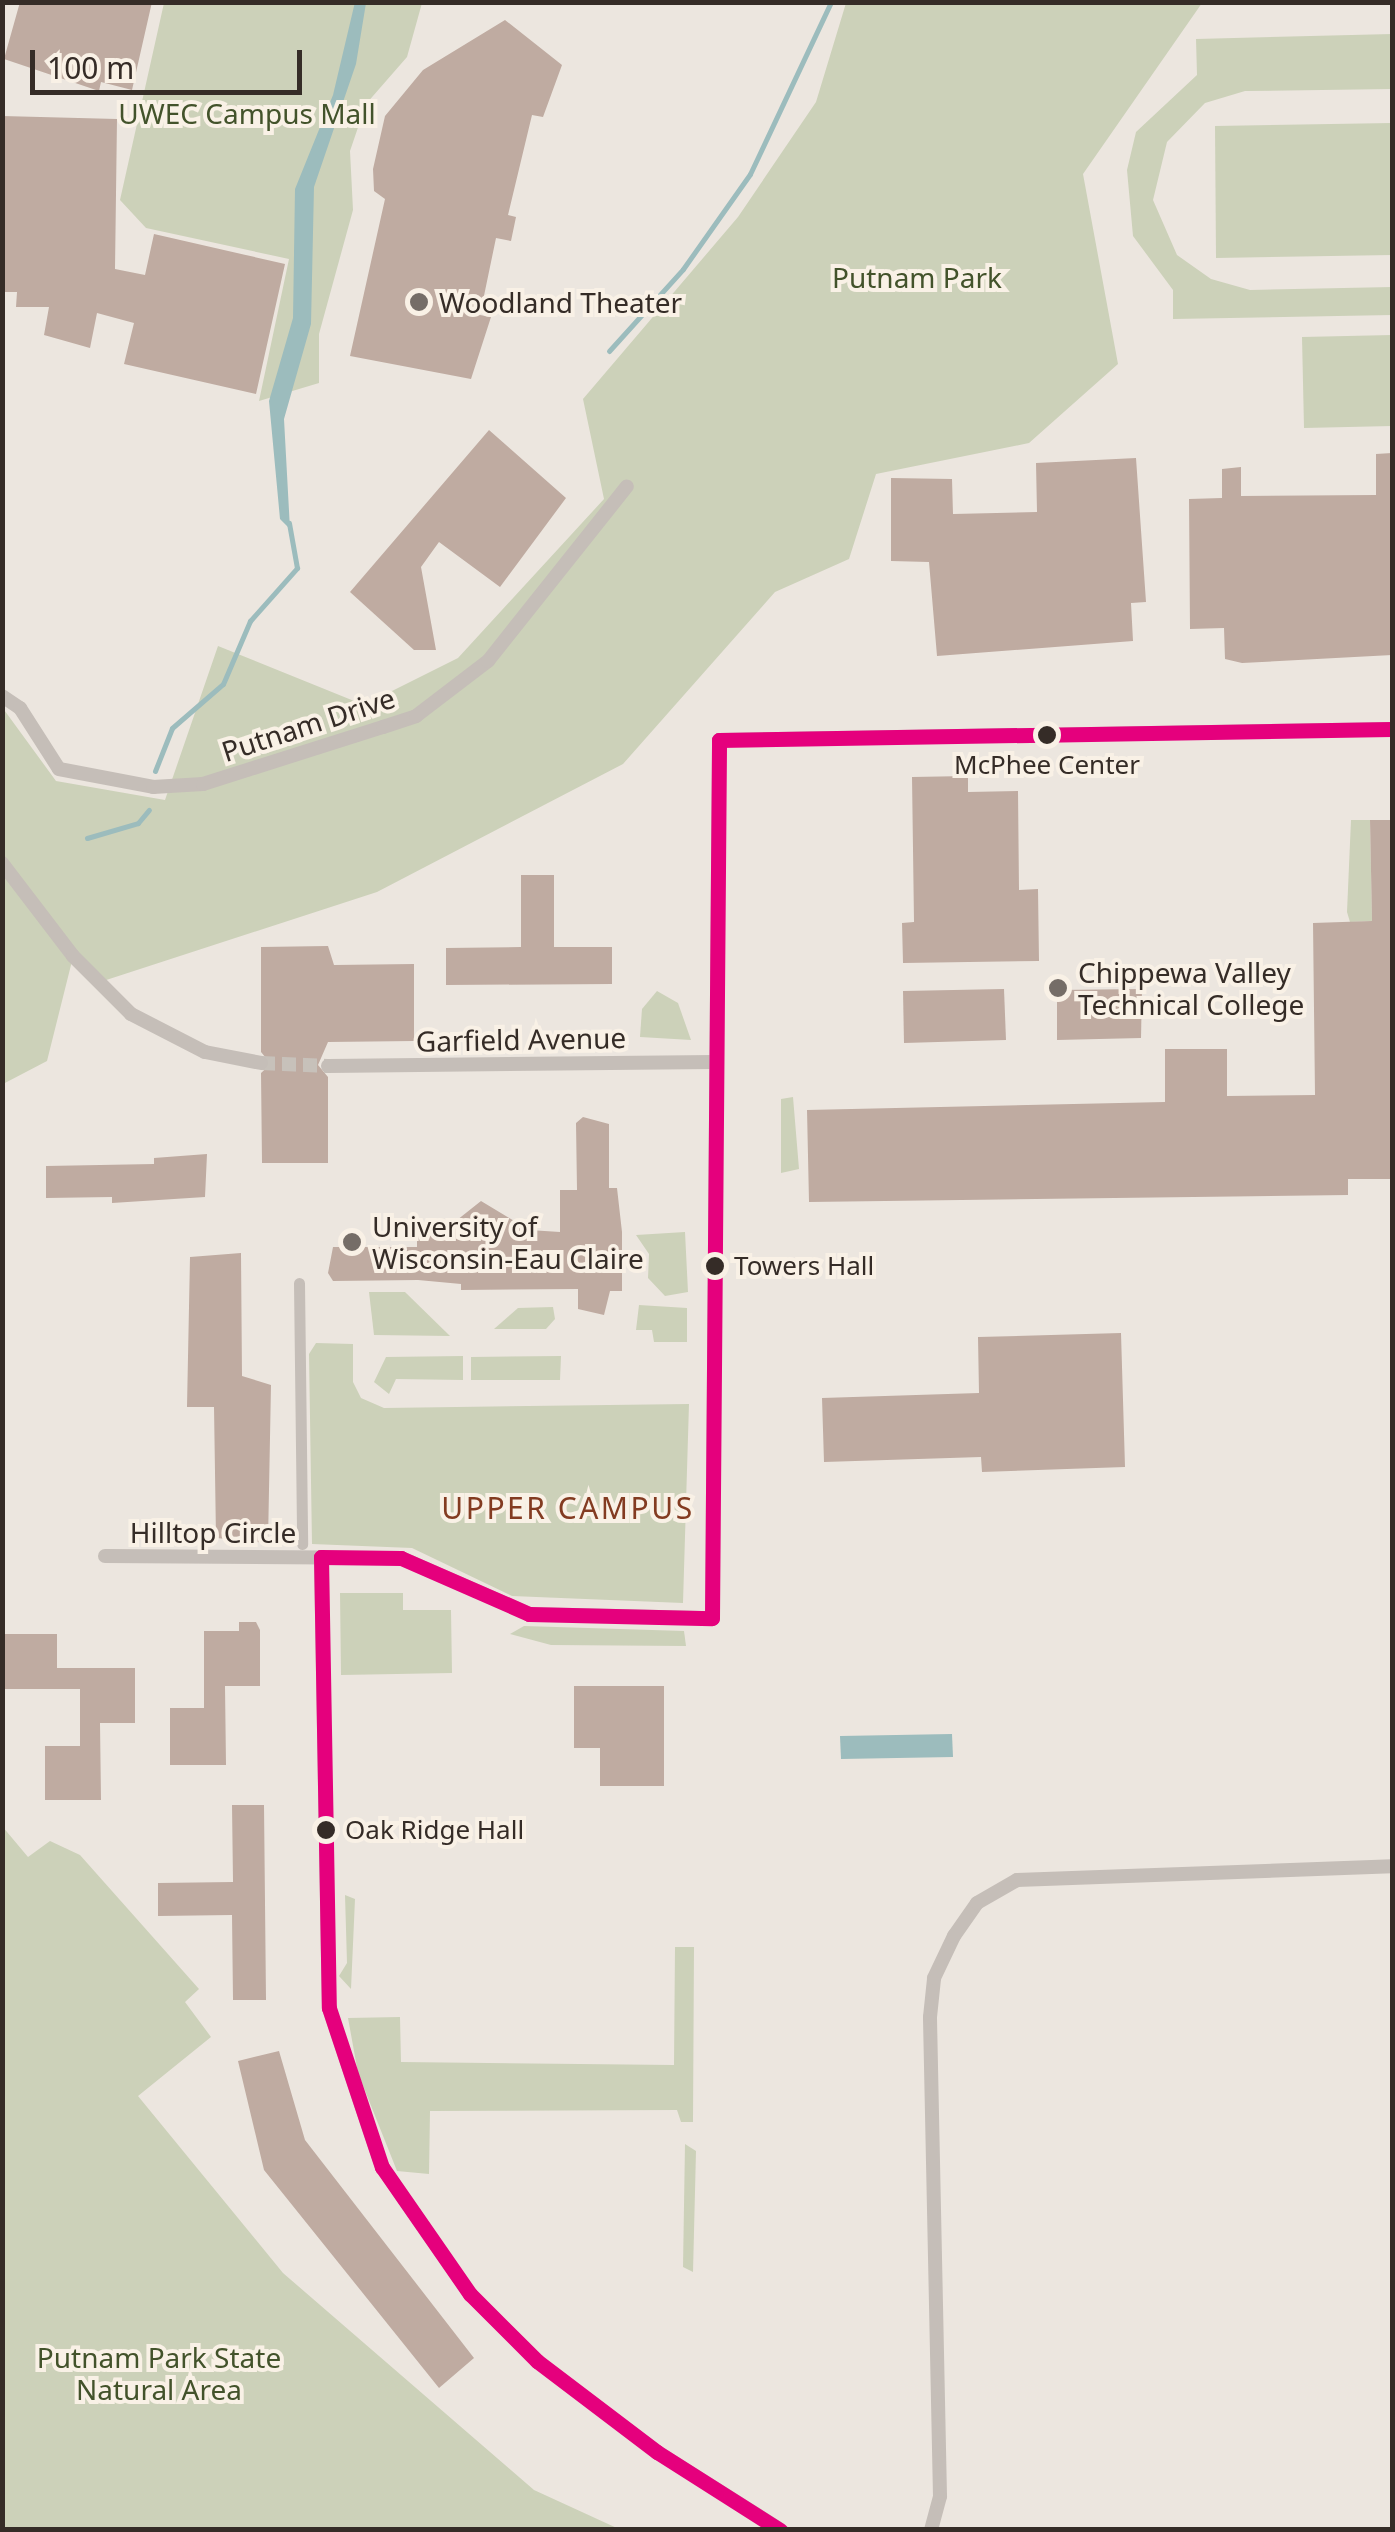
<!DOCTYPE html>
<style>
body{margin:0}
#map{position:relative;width:1395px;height:2532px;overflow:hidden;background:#ece6df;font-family:"Noto Sans",sans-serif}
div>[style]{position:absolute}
.green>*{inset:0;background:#ccd1b9}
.water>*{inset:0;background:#9cbcbd}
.stream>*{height:5px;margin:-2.5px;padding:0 2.5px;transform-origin:2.5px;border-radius:2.5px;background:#9cbcbd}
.building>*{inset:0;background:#bfaba1}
.minor-tunnel>*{height:14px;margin-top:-7px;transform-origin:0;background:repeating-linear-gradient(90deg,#c7c1ba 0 14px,transparent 0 21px)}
.pedestrian>*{height:11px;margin:-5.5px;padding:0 5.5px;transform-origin:5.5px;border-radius:5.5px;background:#c5beb8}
.minor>*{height:14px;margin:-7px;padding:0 7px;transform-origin:7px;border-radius:7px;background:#c5beb8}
.bus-1>*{height:15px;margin:-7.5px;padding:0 7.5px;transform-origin:7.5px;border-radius:7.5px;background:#e5007d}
.dots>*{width:28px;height:28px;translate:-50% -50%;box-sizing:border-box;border:5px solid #f9f1e6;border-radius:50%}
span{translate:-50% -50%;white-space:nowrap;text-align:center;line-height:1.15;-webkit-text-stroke:8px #f9f1e6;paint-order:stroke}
.bus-label{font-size:26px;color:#352c27}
.left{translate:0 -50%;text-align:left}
.park-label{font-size:28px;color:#43532b}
.poi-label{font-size:28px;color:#352c27}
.street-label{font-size:28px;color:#352c27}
.neighbourhood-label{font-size:30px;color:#833b21;letter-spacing:2.5px}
.frame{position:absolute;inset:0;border:5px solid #352c27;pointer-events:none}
.scale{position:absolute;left:30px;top:50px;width:272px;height:45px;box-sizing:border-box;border:5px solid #352c27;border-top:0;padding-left:12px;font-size:30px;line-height:35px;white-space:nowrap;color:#352c27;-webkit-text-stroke:8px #f9f1e6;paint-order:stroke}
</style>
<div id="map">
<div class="green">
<i style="clip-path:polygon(164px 3px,422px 3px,407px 57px,366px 104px,350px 151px,353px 210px,319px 334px,319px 383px,259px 401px,289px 259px,146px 228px,120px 200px)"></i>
<i style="clip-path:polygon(846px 3px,1202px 3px,1083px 174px,1118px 364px,1029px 443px,876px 474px,849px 559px,775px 592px,623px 764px,377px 892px,97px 983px,73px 957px,47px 1061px,3px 1084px,2px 707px,56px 781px,165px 800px,218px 646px,364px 705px,458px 658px,604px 499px,583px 399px,738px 217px,816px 102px)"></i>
<i style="clip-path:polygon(1392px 34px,1392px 89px,1245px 91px,1205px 103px,1167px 142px,1153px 200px,1177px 255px,1211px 279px,1250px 290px,1392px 287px,1392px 315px,1173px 319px,1173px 290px,1133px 236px,1127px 170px,1136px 132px,1197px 75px,1196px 39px)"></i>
<i style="clip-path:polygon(1392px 123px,1392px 255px,1216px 258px,1215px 126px)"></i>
<i style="clip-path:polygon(1392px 335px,1392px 426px,1304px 428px,1302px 337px)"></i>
<i style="clip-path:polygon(1351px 820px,1370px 820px,1372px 921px,1350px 922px,1347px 912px)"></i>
<i style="clip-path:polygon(657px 991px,678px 1003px,691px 1040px,640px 1037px,642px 1009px)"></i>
<i style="clip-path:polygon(793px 1097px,799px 1169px,781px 1173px,781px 1099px)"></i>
<i style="clip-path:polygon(685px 1232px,688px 1292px,665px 1296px,648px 1278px,649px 1254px,636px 1235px)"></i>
<i style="clip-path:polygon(369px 1292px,405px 1292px,450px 1336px,374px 1335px)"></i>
<i style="clip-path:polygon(639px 1305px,687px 1308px,687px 1342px,654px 1342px,652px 1330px,636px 1330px)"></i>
<i style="clip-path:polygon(518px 1308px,553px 1307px,555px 1319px,546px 1329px,494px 1329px)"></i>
<i style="clip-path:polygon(316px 1343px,353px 1344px,353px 1382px,361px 1398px,384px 1408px,689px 1404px,683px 1603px,512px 1596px,412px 1548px,312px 1544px,309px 1354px)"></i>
<i style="clip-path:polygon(463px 1356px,463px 1380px,396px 1379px,389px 1394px,374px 1382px,386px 1357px)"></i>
<i style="clip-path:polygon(561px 1356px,560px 1380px,471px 1380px,471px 1357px)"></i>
<i style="clip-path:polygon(340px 1593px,403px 1593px,403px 1610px,451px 1610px,452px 1673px,341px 1675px)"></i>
<i style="clip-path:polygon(524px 1626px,684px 1631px,686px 1646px,551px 1645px,510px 1634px)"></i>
<i style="clip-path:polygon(2px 1826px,28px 1857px,50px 1841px,80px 1855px,199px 1989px,185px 2002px,211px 2037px,138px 2096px,283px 2273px,534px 2490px,619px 2529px,3px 2529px)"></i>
<i style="clip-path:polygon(345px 1895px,355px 1899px,351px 1989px,339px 1976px,347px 1963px)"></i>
<i style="clip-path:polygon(675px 1947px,694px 1947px,693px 2122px,681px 2122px,677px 2110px,430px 2111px,429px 2174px,397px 2171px,358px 2073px,348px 2018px,400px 2017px,401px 2062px,674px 2065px)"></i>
<i style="clip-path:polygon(685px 2144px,696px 2151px,693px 2272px,683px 2267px)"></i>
</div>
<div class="water">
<i style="clip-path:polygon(355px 2px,366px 3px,356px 64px,314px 187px,311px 324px,284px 419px,290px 529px,280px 519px,269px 401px,293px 318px,295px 189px,333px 95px)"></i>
<i style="clip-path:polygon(952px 1734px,953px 1757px,841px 1759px,840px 1736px)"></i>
</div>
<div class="stream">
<i style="left:609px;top:351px;width:110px;rotate:-47.9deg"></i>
<i style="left:683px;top:269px;width:116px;rotate:-54.8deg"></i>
<i style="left:750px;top:174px;width:190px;rotate:-64.8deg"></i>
<i style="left:155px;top:771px;width:46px;rotate:-68.4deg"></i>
<i style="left:172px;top:728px;width:67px;rotate:-40.8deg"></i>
<i style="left:223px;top:684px;width:69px;rotate:-66.8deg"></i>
<i style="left:250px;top:621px;width:71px;rotate:-48.4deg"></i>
<i style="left:297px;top:568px;width:46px;rotate:-100.1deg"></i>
<i style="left:87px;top:838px;width:53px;rotate:-16.4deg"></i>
<i style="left:138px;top:823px;width:17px;rotate:-50deg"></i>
</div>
<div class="building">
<i style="clip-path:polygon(20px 2px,152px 2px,132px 90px,101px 82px,99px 91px,4px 59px)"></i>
<i style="clip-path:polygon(505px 20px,562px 65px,543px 117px,532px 115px,508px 215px,516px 217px,511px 241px,496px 238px,480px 315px,491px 317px,471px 379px,350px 356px,385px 199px,374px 191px,373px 169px,385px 116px,423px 70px)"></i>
<i style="clip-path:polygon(2px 116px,117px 119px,115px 269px,145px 275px,154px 234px,285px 264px,256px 394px,124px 364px,134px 323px,97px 313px,90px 348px,44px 335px,49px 307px,16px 307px,17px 292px,2px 292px)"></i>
<i style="clip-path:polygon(489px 430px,566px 498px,500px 587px,439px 542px,421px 567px,436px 650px,414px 650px,350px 592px)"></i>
<i style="clip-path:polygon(1392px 453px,1392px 655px,1242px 663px,1225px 659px,1224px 628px,1190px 629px,1189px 499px,1222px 498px,1222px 469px,1241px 467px,1241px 496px,1376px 495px,1376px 454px)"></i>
<i style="clip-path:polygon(1136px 458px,1146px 602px,1131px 603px,1133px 641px,937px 656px,929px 562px,891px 561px,891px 478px,952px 479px,953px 514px,1037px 512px,1036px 463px)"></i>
<i style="clip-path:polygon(968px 776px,968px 792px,1018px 791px,1019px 890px,1038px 889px,1039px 961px,903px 963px,902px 923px,914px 922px,912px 777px)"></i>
<i style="clip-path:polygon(1370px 820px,1392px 820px,1392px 1179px,1348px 1179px,1348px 1195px,809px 1202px,807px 1110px,1165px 1102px,1165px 1049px,1227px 1049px,1227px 1096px,1315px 1095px,1313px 923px,1372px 921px)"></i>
<i style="clip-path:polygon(521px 875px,554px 875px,554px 947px,612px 947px,612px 984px,446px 985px,446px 948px,521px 947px)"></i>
<i style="clip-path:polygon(328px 946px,334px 965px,414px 964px,414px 1041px,328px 1042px,318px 1065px,328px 1077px,328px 1163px,262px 1163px,261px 1073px,271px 1064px,261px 1052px,261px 947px)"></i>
<i style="clip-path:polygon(1004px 989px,1006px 1040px,904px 1043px,903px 991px)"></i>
<i style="clip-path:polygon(1142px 989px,1141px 1038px,1057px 1040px,1057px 990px)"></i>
<i style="clip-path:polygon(583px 1117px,609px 1124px,609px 1188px,617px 1188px,622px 1232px,622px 1291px,610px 1291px,604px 1315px,578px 1309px,578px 1289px,461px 1290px,461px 1284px,418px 1280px,333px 1281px,328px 1273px,333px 1247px,417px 1247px,417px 1228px,447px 1228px,481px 1201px,529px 1230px,560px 1232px,560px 1190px,577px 1190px,576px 1123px)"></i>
<i style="clip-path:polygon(207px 1154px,205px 1197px,112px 1203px,112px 1197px,46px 1198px,46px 1166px,154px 1164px,154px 1158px)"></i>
<i style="clip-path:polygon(241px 1253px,242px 1376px,271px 1385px,268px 1543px,216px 1538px,214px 1407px,187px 1407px,190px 1257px)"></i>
<i style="clip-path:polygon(1121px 1333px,1125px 1467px,982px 1472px,981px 1457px,824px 1462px,822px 1398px,979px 1393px,978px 1337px)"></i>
<i style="clip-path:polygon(239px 1622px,256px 1622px,260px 1630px,260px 1686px,225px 1686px,226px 1765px,170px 1765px,170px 1708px,204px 1708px,204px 1631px,239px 1631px)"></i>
<i style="clip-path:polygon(2px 1634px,57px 1634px,57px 1668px,135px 1668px,135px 1723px,100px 1723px,101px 1800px,45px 1800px,45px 1746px,80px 1746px,80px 1689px,3px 1689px)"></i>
<i style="clip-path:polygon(574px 1686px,664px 1686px,664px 1786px,600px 1786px,600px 1748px,574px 1748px)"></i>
<i style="clip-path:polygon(232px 1805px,264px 1805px,266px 2000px,233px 2000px,232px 1915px,158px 1916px,158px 1883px,233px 1882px)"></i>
<i style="clip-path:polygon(279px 2051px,305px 2140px,474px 2358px,439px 2388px,264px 2170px,238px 2061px)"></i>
</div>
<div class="minor-tunnel">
<i style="left:261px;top:1063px;width:67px;rotate:2.6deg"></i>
</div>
<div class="pedestrian">
<i style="left:299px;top:1283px;width:261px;rotate:89.3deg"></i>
</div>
<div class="minor">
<i style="left:2px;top:696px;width:22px;rotate:34deg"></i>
<i style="left:20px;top:708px;width:72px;rotate:57.4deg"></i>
<i style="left:59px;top:769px;width:96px;rotate:10.8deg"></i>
<i style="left:153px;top:787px;width:50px;rotate:-3.4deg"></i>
<i style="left:203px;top:784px;width:189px;rotate:-17.6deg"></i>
<i style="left:383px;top:727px;width:35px;rotate:-18deg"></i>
<i style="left:416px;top:716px;width:91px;rotate:-37.4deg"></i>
<i style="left:488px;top:661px;width:223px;rotate:-51.5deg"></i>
<i style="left:2px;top:863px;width:117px;rotate:52.6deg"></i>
<i style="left:73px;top:956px;width:82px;rotate:45deg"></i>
<i style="left:131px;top:1014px;width:83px;rotate:27.2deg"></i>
<i style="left:205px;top:1052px;width:57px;rotate:11.1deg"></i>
<i style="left:328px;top:1066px;width:386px;rotate:-0.6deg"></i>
<i style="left:105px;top:1556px;width:296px;rotate:0.4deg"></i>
<i style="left:401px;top:1558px;width:140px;rotate:23.6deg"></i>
<i style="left:529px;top:1614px;width:183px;rotate:1.3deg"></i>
<i style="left:712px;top:1618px;width:878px;rotate:-89.54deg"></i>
<i style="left:719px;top:740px;width:673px;rotate:-0.94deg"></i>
<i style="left:321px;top:1557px;width:451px;rotate:89deg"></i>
<i style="left:329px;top:2008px;width:168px;rotate:71.6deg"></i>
<i style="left:382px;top:2167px;width:155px;rotate:55.3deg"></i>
<i style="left:470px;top:2294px;width:95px;rotate:45deg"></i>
<i style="left:537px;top:2361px;width:151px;rotate:37.2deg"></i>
<i style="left:657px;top:2452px;width:146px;rotate:32.2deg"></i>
<i style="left:931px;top:2530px;width:35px;rotate:-75deg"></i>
<i style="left:940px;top:2496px;width:479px;rotate:-91.2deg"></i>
<i style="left:930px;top:2017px;width:39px;rotate:-84deg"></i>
<i style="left:934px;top:1978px;width:47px;rotate:-64.5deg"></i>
<i style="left:954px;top:1936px;width:40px;rotate:-55.1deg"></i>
<i style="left:977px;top:1903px;width:46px;rotate:-29.9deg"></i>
<i style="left:1017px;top:1880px;width:375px;rotate:-2.1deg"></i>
</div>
<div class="bus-1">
<i style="left:321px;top:1557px;width:451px;rotate:89deg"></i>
<i style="left:329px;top:2008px;width:168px;rotate:71.6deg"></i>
<i style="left:382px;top:2167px;width:155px;rotate:55.3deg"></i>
<i style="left:470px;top:2294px;width:95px;rotate:45deg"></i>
<i style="left:537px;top:2361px;width:151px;rotate:37.2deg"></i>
<i style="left:657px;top:2452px;width:146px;rotate:32.4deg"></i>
<i style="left:321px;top:1557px;width:80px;rotate:0.7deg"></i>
<i style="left:401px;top:1558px;width:140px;rotate:23.6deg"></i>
<i style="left:529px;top:1614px;width:183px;rotate:1.3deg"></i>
<i style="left:712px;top:1618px;width:878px;rotate:-89.54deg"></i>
<i style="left:719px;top:740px;width:673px;rotate:-0.94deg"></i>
</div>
<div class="dots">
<i style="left:419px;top:302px;background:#756d67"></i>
<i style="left:1047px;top:735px;background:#352c27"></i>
<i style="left:1058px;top:988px;background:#756d67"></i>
<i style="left:352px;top:1242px;background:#756d67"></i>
<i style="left:715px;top:1266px;background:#352c27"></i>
<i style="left:326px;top:1830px;background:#352c27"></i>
</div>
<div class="bus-label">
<span style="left:1047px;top:765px">McPhee Center</span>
<span class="left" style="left:734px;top:1266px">Towers Hall</span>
<span class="left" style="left:345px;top:1830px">Oak Ridge Hall</span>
</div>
<div class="park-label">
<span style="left:247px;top:113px">UWEC Campus Mall</span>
<span style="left:917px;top:277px">Putnam Park</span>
<span style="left:159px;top:2373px">Putnam Park State<br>Natural Area</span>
</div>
<div class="poi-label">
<span class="left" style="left:439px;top:302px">Woodland Theater</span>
<span class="left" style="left:1078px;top:988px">Chippewa Valley<br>Technical College</span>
<span class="left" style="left:372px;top:1242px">University of<br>Wisconsin-Eau Claire</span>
</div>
<div class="street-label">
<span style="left:308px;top:724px;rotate:-18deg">Putnam Drive</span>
<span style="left:521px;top:1039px;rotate:-1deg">Garfield Avenue</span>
<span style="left:213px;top:1532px">Hilltop Circle</span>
</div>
<div class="neighbourhood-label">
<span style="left:568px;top:1508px">UPPER CAMPUS</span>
</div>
<div class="frame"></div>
<div class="scale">100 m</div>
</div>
